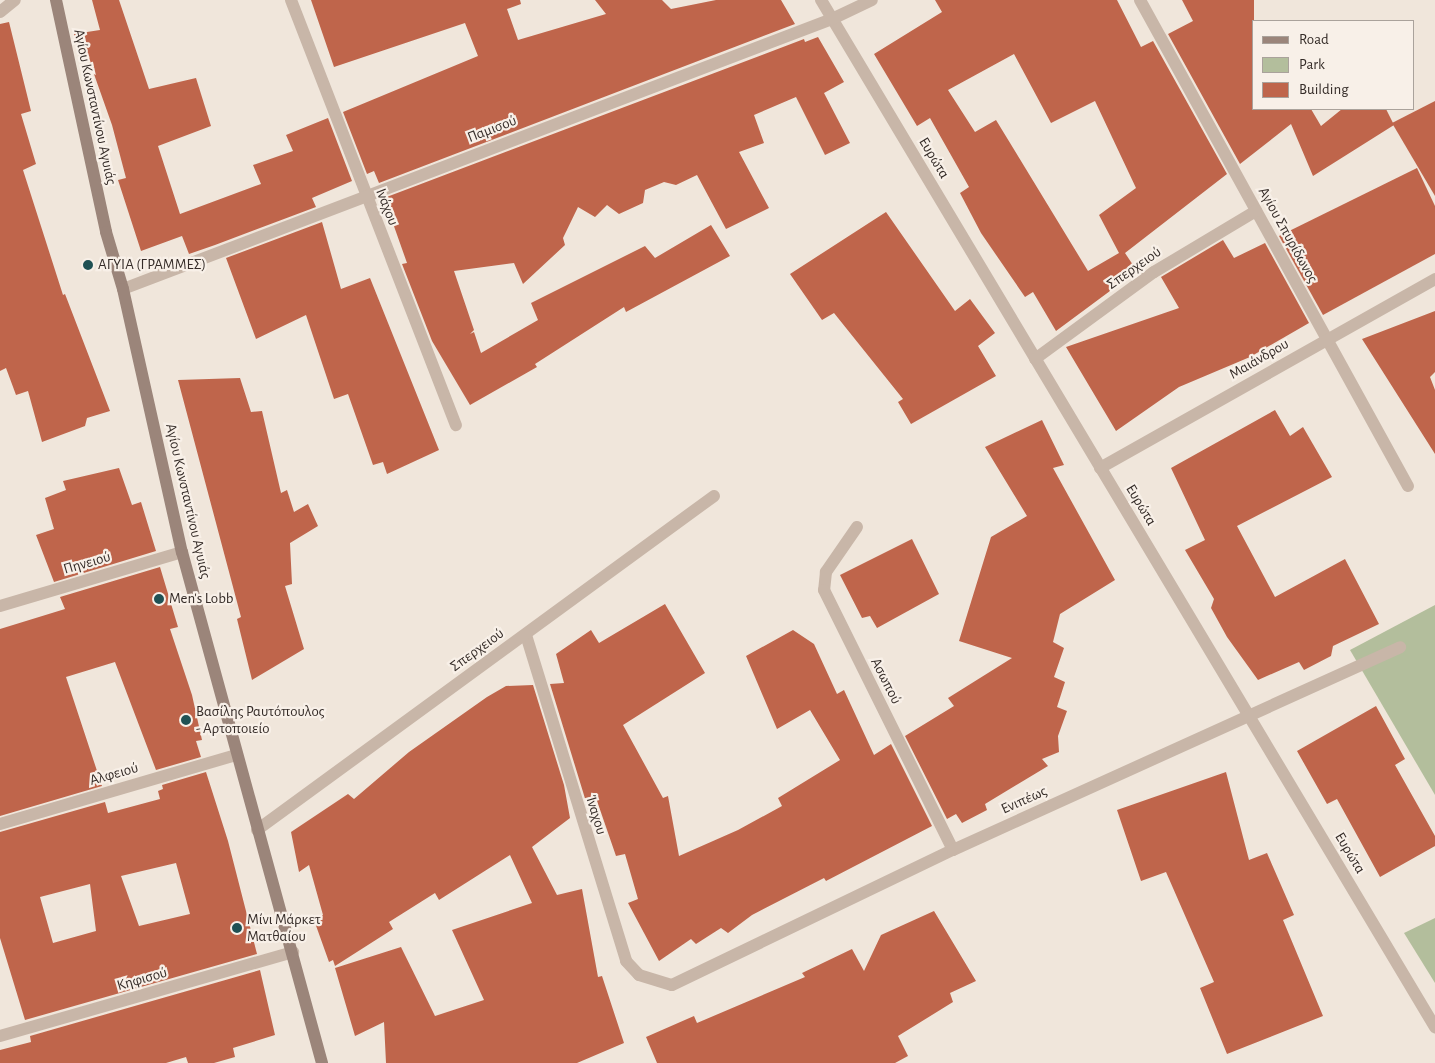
<!DOCTYPE html>
<meta charset="utf-8">
<style>
body{margin:0}
#map{position:relative;width:1435px;height:1063px;overflow:hidden;background:#f0e6db;font-family:"Alegreya Sans",sans-serif}
div>[style]{position:absolute}
.green>*{inset:0;background:#b3be9c}
.building>*{inset:0;background:#bf654b}
.minor>*{height:12px;margin:-6px;padding:0 6px;transform-origin:6px;border-radius:6px;background:#c8b6a8}
.secondary>*{height:12px;margin:-6px;padding:0 6px;transform-origin:6px;border-radius:6px;background:#9b857a}
.dots>*{width:14px;height:14px;translate:-50% -50%;box-sizing:border-box;border:2px solid #f8f0e8;border-radius:50%}
span{translate:-50% -50%;white-space:nowrap;text-align:center;line-height:1.15;-webkit-text-stroke:4.5px #f8f0e8;paint-order:stroke}
.street-label{font-size:15px;color:#352c28}
.poi-label{font-size:15px;color:#352c28}
.left{translate:0 -50%;text-align:left}
.legend{position:absolute;left:1252px;top:20px;width:162px;height:90px;box-sizing:border-box;background:#f8f0e8;border:1px solid #aaa29b;margin:0;padding:6px 9px;list-style:none;font-size:15px;color:#352c28}
.legend li{display:flex;align-items:center;gap:10px;height:25px}
.legend b{width:25px;border:1px solid #aaa29b}
</style>
<div id="map">
<div class="green">
<i style="clip-path:polygon(1435px 605px,1435px 795px,1350px 650px)"></i>
<i style="clip-path:polygon(1435px 918px,1435px 983px,1404px 933px)"></i>
</div>
<div class="building">
<i style="clip-path:polygon(92px 0,119px 0,149px 89px,196px 78px,211px 126px,158px 146px,180px 214px,261px 184px,253px 165px,293px 151px,286px 135px,328px 118px,352px 181px,312px 198px,316px 207px,215px 245px,189px 254px,182px 236px,141px 251px,118px 180px,126px 178px,112px 125px,89px 60px,79px 56px,74px 34px,100px 30px)"></i>
<i style="clip-path:polygon(311px 0,520px 0,521px 4px,507px 9px,518px 40px,606px 14px,595px 0,662px 0,671px 9px,716px 0,781px 0,795px 24px,379px 183px,374px 171px,367px 174px,343px 112px,478px 56px,465px 23px,334px 67px)"></i>
<i style="clip-path:polygon(evenodd,935px 0,1117px 0,1141px 47px,1153px 41px,1227px 174px,1125px 253px,1137px 271px,1056px 331px,1033px 292px,1025px 297px,981px 233px,960px 193px,969px 187px,930px 118px,917px 126px,874px 54px,942px 12px,935px 0,1014px 54px,1051px 123px,1095px 101px,1136px 188px,1099px 215px,1119px 253px,1088px 271px,996px 120px,975px 132px,948px 90px,1014px 54px)"></i>
<i style="clip-path:polygon(1182px 0,1254px 0,1254px 109px,1311px 109px,1321px 126px,1342px 109px,1386px 109px,1394px 125px,1313px 176px,1291px 124px,1240px 164px,1168px 34px,1193px 21px)"></i>
<i style="clip-path:polygon(9px 22px,31px 111px,21px 114px,36px 164px,23px 170px,63px 295px,65px 294px,110px 411px,87px 418px,85px 426px,42px 442px,28px 391px,16px 395px,6px 368px,0 371px,0 24px)"></i>
<i style="clip-path:polygon(818px 37px,844px 82px,824px 93px,850px 143px,825px 155px,796px 97px,754px 115px,764px 143px,739px 152px,769px 208px,726px 229px,697px 175px,676px 185px,664px 182px,645px 190px,643px 203px,619px 214px,607px 205px,595px 217px,578px 207px,563px 238px,565px 245px,523px 284px,514px 263px,454px 271px,474px 330px,470px 334px,474px 332px,481px 353px,538px 320px,531px 303px,645px 246px,655px 258px,711px 225px,730px 256px,626px 312px,624px 307px,535px 364px,537px 367px,470px 405px,432px 341px,402px 264px,407px 263px,384px 198px,804px 39px,805px 42px)"></i>
<i style="clip-path:polygon(1435px 101px,1435px 196px,1392px 123px)"></i>
<i style="clip-path:polygon(1417px 168px,1435px 206px,1435px 254px,1323px 315px,1279px 236px)"></i>
<i style="clip-path:polygon(886px 212px,955px 311px,970px 299px,995px 333px,978px 346px,996px 376px,911px 424px,898px 402px,903px 399px,834px 313px,822px 320px,790px 274px)"></i>
<i style="clip-path:polygon(322px 222px,341px 289px,370px 278px,439px 450px,387px 474px,383px 462px,373px 465px,348px 394px,334px 399px,306px 315px,256px 339px,226px 258px)"></i>
<i style="clip-path:polygon(1223px 240px,1234px 258px,1265px 243px,1309px 323px,1250px 357px,1179px 387px,1116px 431px,1066px 347px,1179px 308px,1161px 277px)"></i>
<i style="clip-path:polygon(1435px 311px,1435px 372px,1430px 377px,1435px 390px,1435px 454px,1362px 339px)"></i>
<i style="clip-path:polygon(240px 378px,251px 412px,262px 411px,281px 493px,287px 490px,294px 512px,308px 504px,318px 526px,290px 543px,292px 584px,285px 586px,304px 649px,252px 680px,237px 619px,241px 617px,178px 380px)"></i>
<i style="clip-path:polygon(1275px 410px,1290px 436px,1303px 427px,1332px 477px,1237px 526px,1275px 597px,1345px 559px,1379px 624px,1333px 646px,1331px 656px,1304px 670px,1299px 662px,1258px 680px,1227px 637px,1211px 608px,1214px 599px,1185px 550px,1205px 540px,1171px 468px)"></i>
<i style="clip-path:polygon(1042px 420px,1064px 465px,1053px 468px,1115px 580px,1060px 614px,1053px 642px,1064px 648px,1054px 677px,1065px 682px,1057px 707px,1067px 711px,1058px 736px,1059px 752px,1042px 759px,1048px 766px,985px 804px,987px 810px,962px 823px,956px 814px,947px 819px,905px 736px,954px 706px,948px 698px,1012px 658px,959px 641px,991px 537px,1027px 516px,985px 447px)"></i>
<i style="clip-path:polygon(119px 468px,132px 505px,141px 502px,156px 551px,54px 582px,36px 535px,54px 529px,45px 498px,66px 490px,63px 481px)"></i>
<i style="clip-path:polygon(912px 539px,939px 594px,877px 628px,870px 616px,862px 618px,840px 575px)"></i>
<i style="clip-path:polygon(160px 567px,178px 627px,170px 629px,192px 695px,202px 740px,196px 741px,201px 757px,156px 770px,115px 662px,66px 677px,102px 786px,0 816px,0 629px,65px 609px,60px 597px)"></i>
<i style="clip-path:polygon(665px 604px,705px 673px,623px 725px,663px 798px,668px 796px,679px 856px,738px 830px,782px 806px,778px 798px,840px 760px,810px 710px,777px 729px,746px 656px,793px 630px,814px 644px,837px 694px,844px 690px,874px 755px,891px 744px,932px 826px,826px 881px,824px 878px,752px 915px,728px 933px,721px 928px,696px 944px,691px 939px,659px 961px,628px 903px,638px 899px,625px 854px,616px 856px,596px 798px,587px 805px,550px 684px,564px 683px,556px 654px,591px 630px,599px 643px)"></i>
<i style="clip-path:polygon(533px 685px,564px 785px,570px 818px,532px 847px,557px 895px,582px 889px,598px 977px,602px 976px,624px 1043px,577px 1063px,386px 1063px,384px 1022px,355px 1036px,335px 968px,401px 947px,435px 1016px,484px 1000px,452px 930px,532px 903px,510px 855px,439px 900px,435px 893px,389px 922px,393px 929px,335px 966px,333px 960px,329px 962px,314px 920px,323px 915px,309px 865px,299px 872px,291px 832px,348px 794px,354px 799px,409px 752px,487px 697px,506px 686px)"></i>
<i style="clip-path:polygon(1376px 706px,1405px 759px,1395px 765px,1435px 836px,1435px 846px,1380px 877px,1337px 799px,1327px 804px,1297px 751px)"></i>
<i style="clip-path:polygon(evenodd,206px 772px,228px 841px,257px 954px,25px 1020px,0 938px,0 832px,105px 802px,108px 813px,160px 799px,158px 791px,163px 789px,162px 785px,206px 772px,176px 863px,190px 914px,139px 926px,121px 876px,176px 863px,206px 772px,90px 884px,96px 931px,53px 943px,40px 897px,90px 884px)"></i>
<i style="clip-path:polygon(1226px 772px,1249px 860px,1267px 853px,1294px 915px,1283px 920px,1323px 1016px,1227px 1054px,1200px 988px,1214px 982px,1166px 872px,1141px 881px,1117px 810px)"></i>
<i style="clip-path:polygon(934px 911px,976px 981px,950px 993px,953px 1002px,898px 1036px,908px 1056px,895px 1063px,657px 1063px,646px 1037px,694px 1016px,697px 1023px,805px 977px,802px 973px,852px 949px,864px 971px,881px 935px)"></i>
<i style="clip-path:polygon(260px 970px,275px 1035px,233px 1048px,235px 1057px,214px 1063px,188px 1063px,186px 1057px,166px 1063px,0 1063px,0 1050px,31px 1042px,30px 1036px)"></i>
</div>
<div class="minor">
<i style="left:291px;top:0;width:456px;rotate:68.8deg"></i>
<i style="left:821px;top:0;width:1197px;rotate:59.13deg"></i>
<i style="left:1140px;top:0;width:555px;rotate:61.13deg"></i>
<i style="left:0;top:12px;width:19px;rotate:-39deg"></i>
<i style="left:123px;top:289px;width:759px;rotate:-20.85deg"></i>
<i style="left:832px;top:19px;width:44px;rotate:-25.4deg"></i>
<i style="left:1035px;top:359px;width:147px;rotate:-36.2deg"></i>
<i style="left:1154px;top:272px;width:119px;rotate:-30.9deg"></i>
<i style="left:1100px;top:468px;width:385px;rotate:-29.4deg"></i>
<i style="left:857px;top:527px;width:55px;rotate:124.6deg"></i>
<i style="left:826px;top:572px;width:18px;rotate:96deg"></i>
<i style="left:824px;top:590px;width:290px;rotate:63.6deg"></i>
<i style="left:0;top:606px;width:190px;rotate:-16.5deg"></i>
<i style="left:526px;top:635px;width:341px;rotate:72.9deg"></i>
<i style="left:626px;top:961px;width:19px;rotate:47deg"></i>
<i style="left:639px;top:975px;width:34px;rotate:17deg"></i>
<i style="left:672px;top:985px;width:312px;rotate:-25.7deg"></i>
<i style="left:953px;top:850px;width:491px;rotate:-24.4deg"></i>
<i style="left:0;top:824px;width:246px;rotate:-16.3deg"></i>
<i style="left:257px;top:830px;width:566px;rotate:-36.16deg"></i>
<i style="left:0;top:1036px;width:305px;rotate:-16deg"></i>
</div>
<div class="secondary">
<i style="left:56px;top:0;width:237px;rotate:77.8deg"></i>
<i style="left:106px;top:232px;width:59px;rotate:73.4deg"></i>
<i style="left:123px;top:289px;width:270px;rotate:77.4deg"></i>
<i style="left:182px;top:552px;width:530px;rotate:74.68deg"></i>
</div>
<div class="dots">
<i style="left:88px;top:265px;background:#205154"></i>
<i style="left:159px;top:599px;background:#205154"></i>
<i style="left:186px;top:720px;background:#205154"></i>
<i style="left:237px;top:928px;background:#205154"></i>
</div>
<div class="street-label">
<span style="left:95px;top:107px;rotate:78deg">Αγίου Κωνσταντίνου Αγυιάς</span>
<span style="left:492px;top:129px;rotate:-21deg">Παμισού</span>
<span style="left:934px;top:158px;rotate:59deg">Ευρώτα</span>
<span style="left:387px;top:207px;rotate:69deg">Ινάχου</span>
<span style="left:1288px;top:235px;rotate:61deg">Αγίου Σπυρίδωνος</span>
<span style="left:1134px;top:268px;rotate:-35deg">Σπερχειού</span>
<span style="left:1259px;top:359px;rotate:-30deg">Μαιάνδρου</span>
<span style="left:188px;top:501px;rotate:77deg">Αγίου Κωνσταντίνου Αγυιάς</span>
<span style="left:1141px;top:505px;rotate:59deg">Ευρώτα</span>
<span style="left:87px;top:563px;rotate:-16deg">Πηνειού</span>
<span style="left:477px;top:650px;rotate:-36deg">Σπερχειού</span>
<span style="left:886px;top:681px;rotate:63deg">Ασωπού</span>
<span style="left:114px;top:774px;rotate:-16deg">Αλφειού</span>
<span style="left:1024px;top:800px;rotate:-24deg">Ενιπέως</span>
<span style="left:596px;top:815px;rotate:73deg">Ίναχου</span>
<span style="left:1350px;top:853px;rotate:59deg">Ευρώτα</span>
<span style="left:142px;top:979px;rotate:-16deg">Κηφισού</span>
</div>
<div class="poi-label">
<span class="left" style="left:98px;top:265px">ΑΓΥΙΑ (ΓΡΑΜΜΕΣ)</span>
<span class="left" style="left:169px;top:599px">Men's Lobb</span>
<span class="left" style="left:196px;top:720px">Βασίλης Ραυτόπουλος<br>- Αρτοποιείο</span>
<span class="left" style="left:247px;top:928px">Μίνι Μάρκετ<br>Ματθαίου</span>
</div>
<ul class="legend">
<li><b style="height:6px;background:#9b857a"></b>Road</li>
<li><b style="height:14px;background:#b3be9c"></b>Park</li>
<li><b style="height:14px;background:#bf654b"></b>Building</li>
</ul>
</div>
